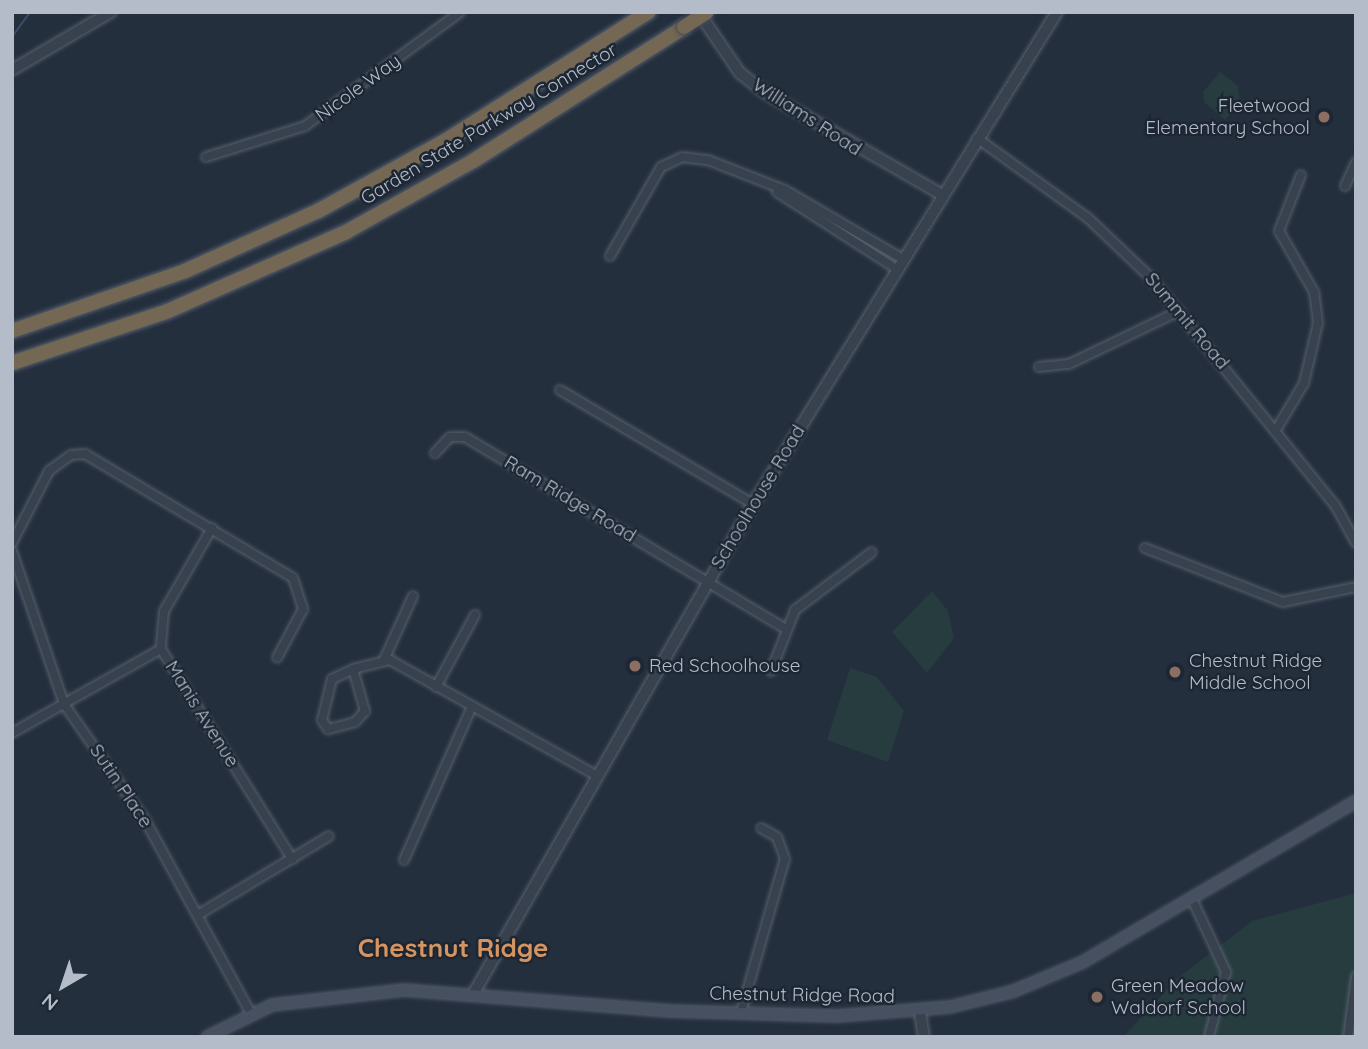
<!DOCTYPE html>
<style>
body{margin:0}
#map{position:relative;width:1368px;height:1049px;overflow:hidden;background:#242f3e;font-family:Quicksand,sans-serif}
div>[style]{position:absolute}
.green>*{inset:0;background:#263c3f}
.stream>*{height:2px;margin:-1px;padding:0 1px;transform-origin:1px;border-radius:1px;background:#394c67}
.roads{filter:drop-shadow(0 0 2px #565f6c) drop-shadow(0 0 2px #565f6c)}
.minor>*{height:8px;margin:-4px;padding:0 4px;transform-origin:4px;border-radius:4px;background:#38414e}
.tertiary>*{height:10px;margin:-5px;padding:0 5px;transform-origin:5px;border-radius:5px;background:#38414e}
.secondary>*{height:10px;margin:-5px;padding:0 5px;transform-origin:5px;border-radius:5px;background:#465061}
.motorway>*{height:14px;margin:-7px;padding:0 7px;transform-origin:7px;border-radius:7px;background:#746855}
.bridges{filter:drop-shadow(0 0 2px #434c59) drop-shadow(0 0 2px #434c59)}
.motorway-bridge>*{height:14px;margin:-7px;padding:0 7px;transform-origin:7px;border-radius:7px;background:#746855}
.dots>*{width:19px;height:19px;translate:-50% -50%;box-sizing:border-box;border:4px solid #1d2633;border-radius:50%}
span{translate:-50% -50%;white-space:nowrap;text-align:center;line-height:1.15;-webkit-text-stroke:5px #1d2633;paint-order:stroke}
.street-label{font-size:19px;color:#b4bcc9}
.poi-label{font-size:19px;color:#b4bcc9}
.right{translate:-100% -50%;text-align:right}
.left{translate:0 -50%;text-align:left}
.district-label{font-size:26px;color:#d59563;font-weight:700}
.frame{position:absolute;inset:0;border:14px solid #b4bcc9;pointer-events:none}
.north{position:absolute;left:28px;top:951px;width:70px;height:70px;-webkit-text-stroke:5px #1d2633;paint-order:stroke;rotate:219deg;font-size:19px;font-weight:700;line-height:28px;text-align:center;color:#b4bcc9}
.north::after{content:'';display:block;margin:auto;width:24px;height:32px;background:#b4bcc9;clip-path:polygon(50% 0,100% 100%,50% 72%,0 100%)}
</style>
<div id="map">
<div class="green">
<i style="clip-path:polygon(1220px 72px,1238px 86px,1240px 103px,1225px 120px,1204px 102px,1203px 92px)"></i>
<i style="clip-path:polygon(932px 591px,948px 611px,954px 638px,927px 673px,892px 632px)"></i>
<i style="clip-path:polygon(850px 668px,877px 677px,904px 711px,888px 762px,827px 740px)"></i>
<i style="clip-path:polygon(1356px 893px,1356px 1037px,1123px 1037px,1178px 978px,1252px 921px)"></i>
</div>
<div class="stream">
<i style="left:12px;top:37px;width:31px;rotate:-54deg"></i>
</div>
<div class="roads">
<div class="minor">
<i style="left:977px;top:138px;width:137px;rotate:35.8deg"></i>
<i style="left:1088px;top:218px;width:87px;rotate:43.6deg"></i>
<i style="left:1151px;top:278px;width:292px;rotate:51deg"></i>
<i style="left:1335px;top:505px;width:43px;rotate:61.1deg"></i>
<i style="left:206px;top:157px;width:104px;rotate:-17.4deg"></i>
<i style="left:305px;top:126px;width:192px;rotate:-36.3deg"></i>
<i style="left:1345px;top:186px;width:26px;rotate:-65deg"></i>
<i style="left:777px;top:192px;width:140px;rotate:32.8deg"></i>
<i style="left:610px;top:256px;width:103px;rotate:-60.2deg"></i>
<i style="left:661px;top:167px;width:23px;rotate:-25deg"></i>
<i style="left:682px;top:157px;width:26px;rotate:7deg"></i>
<i style="left:708px;top:160px;width:83px;rotate:21.3deg"></i>
<i style="left:785px;top:190px;width:134px;rotate:30.4deg"></i>
<i style="left:1039px;top:367px;width:30px;rotate:-6deg"></i>
<i style="left:1069px;top:364px;width:122px;rotate:-25.7deg"></i>
<i style="left:560px;top:390px;width:224px;rotate:30.6deg"></i>
<i style="left:1276px;top:430px;width:55px;rotate:-59.2deg"></i>
<i style="left:1304px;top:383px;width:62px;rotate:-76.9deg"></i>
<i style="left:1318px;top:323px;width:31px;rotate:-97deg"></i>
<i style="left:1314px;top:292px;width:70px;rotate:-119.8deg"></i>
<i style="left:1279px;top:231px;width:60px;rotate:-68.6deg"></i>
<i style="left:435px;top:453px;width:22px;rotate:-47deg"></i>
<i style="left:450px;top:437px;width:15px"></i>
<i style="left:465px;top:437px;width:372px;rotate:30.9deg"></i>
<i style="left:212px;top:528px;width:96px;rotate:120deg"></i>
<i style="left:164px;top:611px;width:38px;rotate:95deg"></i>
<i style="left:161px;top:649px;width:248px;rotate:58deg"></i>
<i style="left:12px;top:543px;width:81px;rotate:-62.8deg"></i>
<i style="left:49px;top:471px;width:27px;rotate:-36deg"></i>
<i style="left:71px;top:455px;width:14px;rotate:-4deg"></i>
<i style="left:85px;top:454px;width:242px;rotate:30.8deg"></i>
<i style="left:293px;top:578px;width:33px;rotate:72deg"></i>
<i style="left:303px;top:609px;width:55px;rotate:118deg"></i>
<i style="left:1145px;top:548px;width:148px;rotate:21.4deg"></i>
<i style="left:1283px;top:602px;width:75px;rotate:-11.6deg"></i>
<i style="left:12px;top:551px;width:162px;rotate:71.2deg"></i>
<i style="left:64px;top:704px;width:141px;rotate:55.1deg"></i>
<i style="left:145px;top:820px;width:219px;rotate:61.3deg"></i>
<i style="left:384px;top:660px;width:70px;rotate:-65.6deg"></i>
<i style="left:353px;top:669px;width:38px;rotate:-14deg"></i>
<i style="left:390px;top:660px;width:236px;rotate:29.2deg"></i>
<i style="left:353px;top:669px;width:44px;rotate:74.1deg"></i>
<i style="left:365px;top:711px;width:15px;rotate:132deg"></i>
<i style="left:355px;top:722px;width:28px;rotate:165deg"></i>
<i style="left:328px;top:729px;width:11px;rotate:-124deg"></i>
<i style="left:322px;top:720px;width:42px;rotate:-76.3deg"></i>
<i style="left:332px;top:679px;width:23px;rotate:-25deg"></i>
<i style="left:771px;top:671px;width:66px;rotate:-68.5deg"></i>
<i style="left:795px;top:610px;width:96px;rotate:-37deg"></i>
<i style="left:436px;top:687px;width:82px;rotate:-61.6deg"></i>
<i style="left:12px;top:733px;width:171px;rotate:-29.4deg"></i>
<i style="left:404px;top:860px;width:165px;rotate:-66.1deg"></i>
<i style="left:1192px;top:899px;width:81px;rotate:65deg"></i>
<i style="left:1226px;top:972px;width:67px;rotate:104.7deg"></i>
<i style="left:201px;top:913px;width:149px;rotate:-31deg"></i>
<i style="left:741px;top:1012px;width:159px;rotate:-74deg"></i>
<i style="left:785px;top:859px;width:23px;rotate:-110deg"></i>
<i style="left:777px;top:837px;width:18px;rotate:-151deg"></i>
<i style="left:1348px;top:1037px;width:61px;rotate:-82.4deg"></i>
</div>
<div class="tertiary">
<i style="left:699px;top:13px;width:73px;rotate:55.7deg"></i>
<i style="left:740px;top:73px;width:31px;rotate:38deg"></i>
<i style="left:764px;top:92px;width:204px;rotate:30deg"></i>
<i style="left:12px;top:70px;width:115px;rotate:-30.4deg"></i>
<i style="left:475px;top:991px;width:561px;rotate:-60.28deg"></i>
<i style="left:753px;top:504px;width:578px;rotate:-58.29deg"></i>
<i style="left:920px;top:1012px;width:25px;rotate:81deg"></i>
</div>
<div class="secondary">
<i style="left:207px;top:1037px;width:72px;rotate:-26.2deg"></i>
<i style="left:272px;top:1005px;width:133px;rotate:-6.5deg"></i>
<i style="left:404px;top:990px;width:267px;rotate:4.5deg"></i>
<i style="left:670px;top:1011px;width:167px;rotate:1.7deg"></i>
<i style="left:837px;top:1016px;width:113px;rotate:-4.6deg"></i>
<i style="left:950px;top:1007px;width:66px;rotate:-14deg"></i>
<i style="left:1014px;top:991px;width:75px;rotate:-22.8deg"></i>
<i style="left:1083px;top:962px;width:317px;rotate:-30.5deg"></i>
</div>
<div class="motorway">
<i style="left:12px;top:331px;width:183px;rotate:-19.1deg"></i>
<i style="left:185px;top:271px;width:146px;rotate:-24.3deg"></i>
<i style="left:318px;top:211px;width:145px;rotate:-28.9deg"></i>
<i style="left:445px;top:141px;width:241px;rotate:-32.4deg"></i>
<i style="left:12px;top:363px;width:164px;rotate:-18.4deg"></i>
<i style="left:168px;top:311px;width:195px;rotate:-23.9deg"></i>
<i style="left:346px;top:232px;width:145px;rotate:-29.2deg"></i>
<i style="left:473px;top:161px;width:250px;rotate:-32.4deg"></i>
</div>
</div>
<div class="bridges">
<div class="motorway-bridge">
<i style="left:684px;top:27px;width:27px;rotate:-33deg"></i>
</div>
</div>
<div class="dots">
<i style="left:1324px;top:117px;background:#8d6e63"></i>
<i style="left:635px;top:666px;background:#8d6e63"></i>
<i style="left:1175px;top:672px;background:#8d6e63"></i>
<i style="left:1097px;top:997px;background:#8d6e63"></i>
</div>
<div class="street-label">
<span style="left:358px;top:88px;rotate:-36deg">Nicole Way</span>
<span style="left:807px;top:117px;rotate:33deg">Williams Road</span>
<span style="left:489px;top:124px;rotate:-31deg">Garden State Parkway Connector</span>
<span style="left:1187px;top:321px;rotate:50deg">Summit Road</span>
<span style="left:758px;top:497px;rotate:-59deg">Schoolhouse Road</span>
<span style="left:570px;top:499px;rotate:31deg">Ram Ridge Road</span>
<span style="left:202px;top:714px;rotate:58deg">Manis Avenue</span>
<span style="left:121px;top:786px;rotate:56deg">Sutin Place</span>
<span style="left:802px;top:995px;rotate:1deg">Chestnut Ridge Road</span>
</div>
<div class="poi-label">
<span class="right" style="left:1310px;top:117px">Fleetwood<br>Elementary School</span>
<span class="left" style="left:1189px;top:672px">Chestnut Ridge<br>Middle School</span>
<span class="left" style="left:649px;top:666px">Red Schoolhouse</span>
<span class="left" style="left:1111px;top:997px">Green Meadow<br>Waldorf School</span>
</div>
<div class="district-label">
<span style="left:453px;top:948px">Chestnut Ridge</span>
</div>
<div class="frame"></div>
<div class="north">N</div>
</div>
